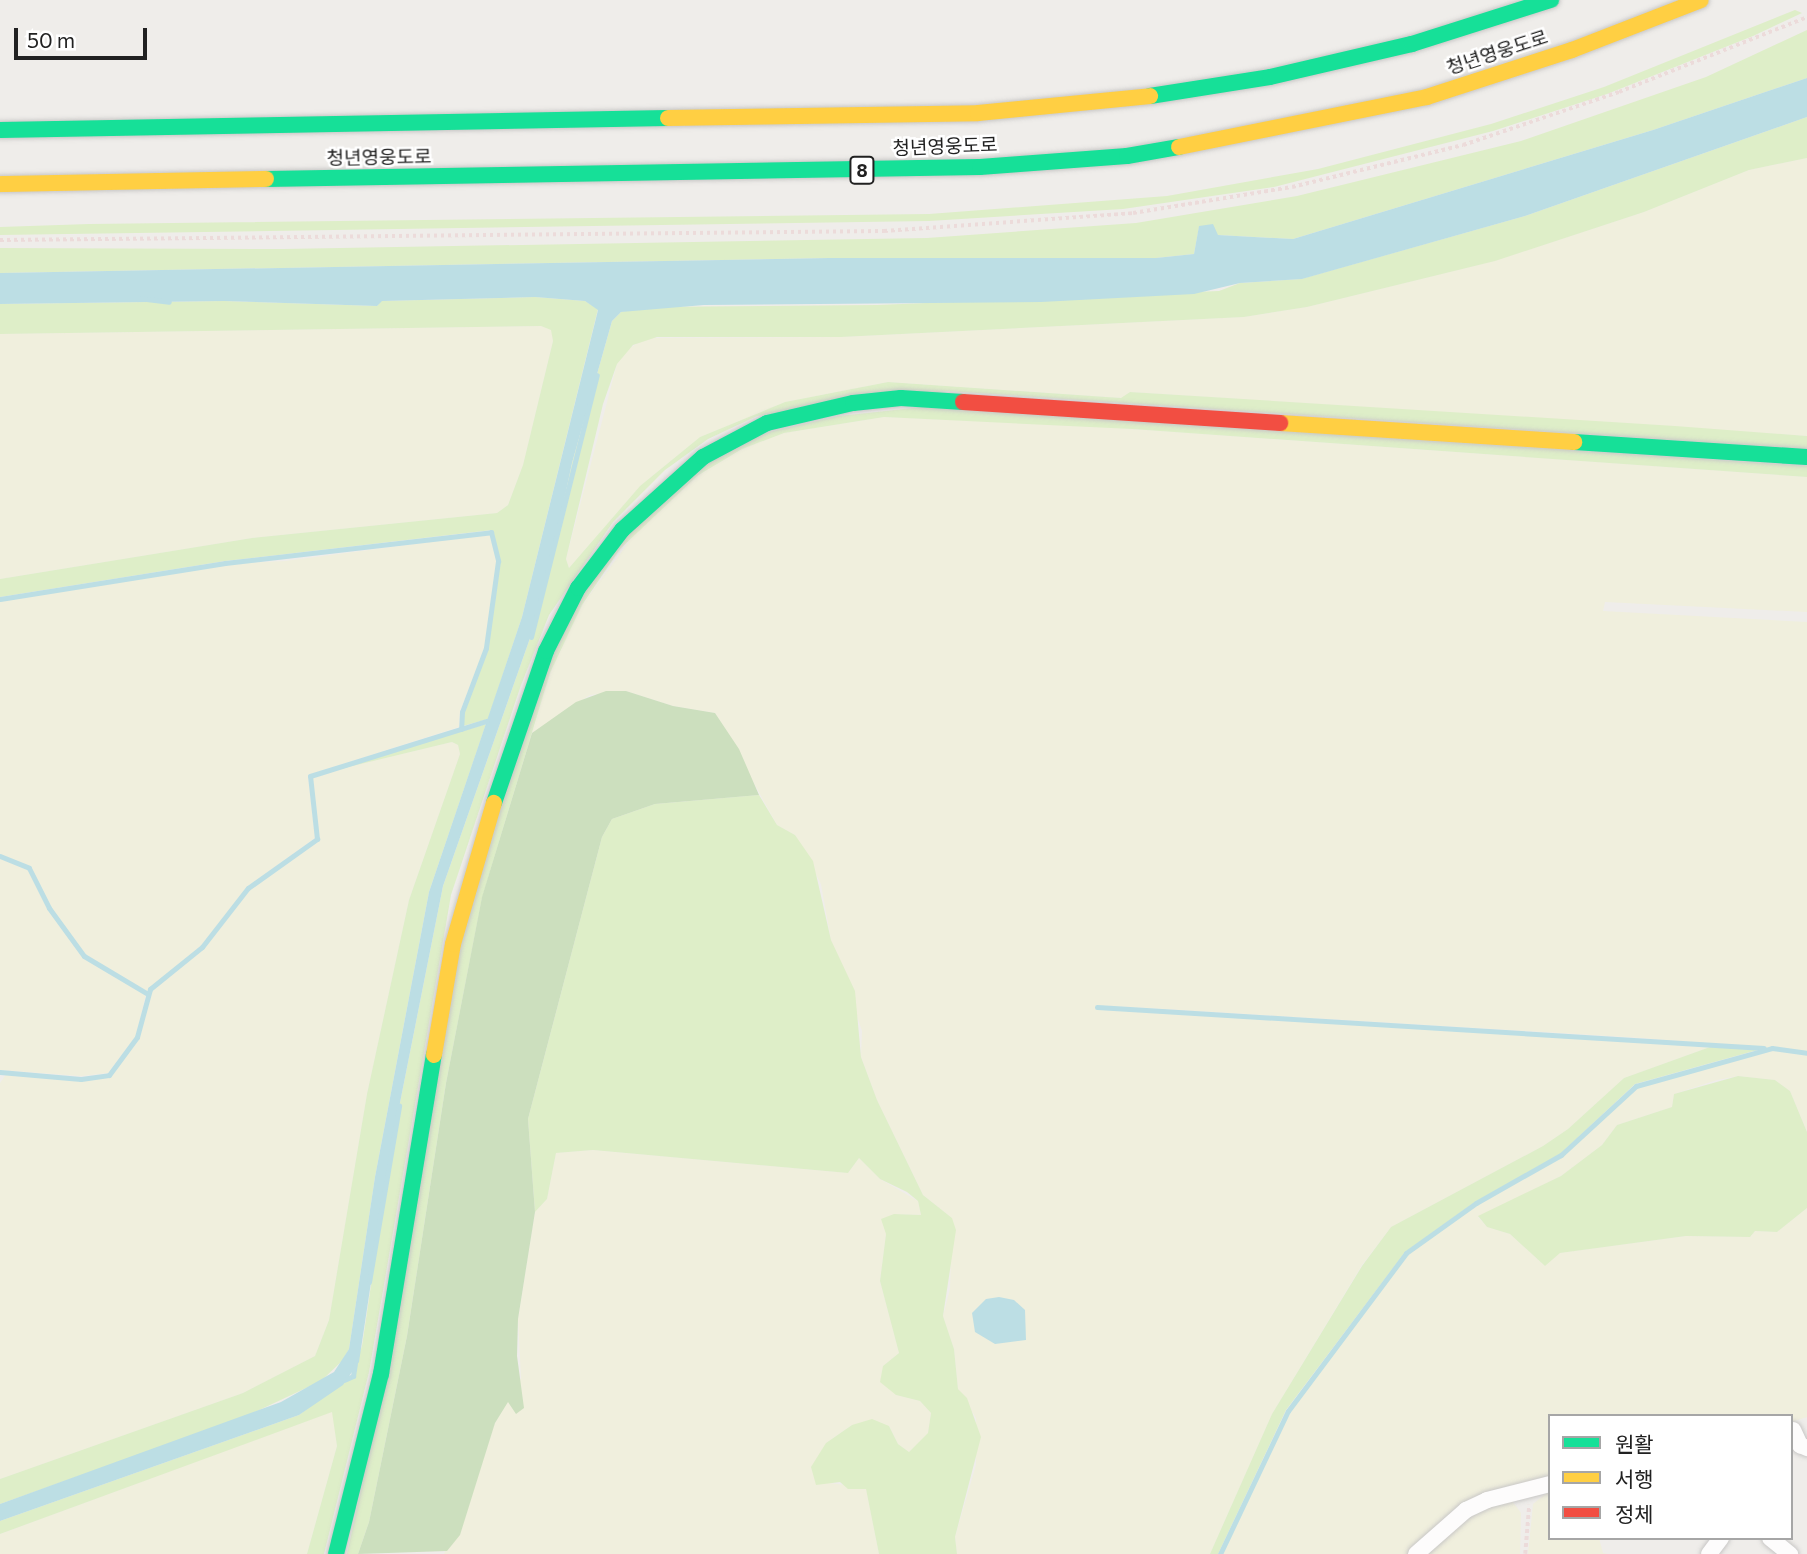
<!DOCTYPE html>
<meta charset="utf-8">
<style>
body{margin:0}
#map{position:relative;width:1807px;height:1554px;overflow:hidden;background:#efedea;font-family:Commissioner,"Noto Sans KR",sans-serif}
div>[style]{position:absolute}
.farmland>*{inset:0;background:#f0efdd}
.grass>*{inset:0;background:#deeec8}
.forest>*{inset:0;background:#ccdfbe}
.water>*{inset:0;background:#bcdee4}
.stream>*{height:5px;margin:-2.5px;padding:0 2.5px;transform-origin:2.5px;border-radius:2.5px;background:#bcdee4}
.path>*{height:3.5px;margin-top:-1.75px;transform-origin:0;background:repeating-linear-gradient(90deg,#ecdbda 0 3.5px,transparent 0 7px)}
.roads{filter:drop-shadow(0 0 2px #c8c7c6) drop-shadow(0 0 2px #c8c7c6)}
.street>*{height:16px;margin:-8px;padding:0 8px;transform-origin:8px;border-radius:8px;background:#fdfcfc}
.fast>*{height:16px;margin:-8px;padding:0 8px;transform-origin:8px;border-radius:8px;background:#16e098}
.slow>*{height:16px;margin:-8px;padding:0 8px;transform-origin:8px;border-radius:8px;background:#ffcf43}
.jam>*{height:16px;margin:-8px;padding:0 8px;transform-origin:8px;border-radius:8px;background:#f24e42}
span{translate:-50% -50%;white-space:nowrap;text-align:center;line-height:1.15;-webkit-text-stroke:5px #fff;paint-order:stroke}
.shield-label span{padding:2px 5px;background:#fff;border:2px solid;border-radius:5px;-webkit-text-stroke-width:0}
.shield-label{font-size:18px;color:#212121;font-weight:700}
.street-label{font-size:19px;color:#212121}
.legend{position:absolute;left:1548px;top:1414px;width:245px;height:126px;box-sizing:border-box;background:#fff;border:2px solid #a6a6a6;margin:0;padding:9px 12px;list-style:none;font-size:21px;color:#212121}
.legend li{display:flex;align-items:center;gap:14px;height:35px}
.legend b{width:35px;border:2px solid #a6a6a6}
.scale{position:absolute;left:14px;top:28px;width:133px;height:32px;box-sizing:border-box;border:4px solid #212121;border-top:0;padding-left:9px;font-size:21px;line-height:24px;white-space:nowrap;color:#212121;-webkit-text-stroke:5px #fff;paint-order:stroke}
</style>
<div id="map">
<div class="farmland">
<i style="clip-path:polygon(1807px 158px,1807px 436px,1130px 392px,1122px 398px,888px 382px,785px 402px,700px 437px,640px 486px,569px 568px,566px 559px,617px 364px,625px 351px,646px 338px,841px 337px,1244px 317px,1307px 307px,1494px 261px,1644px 212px,1749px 170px)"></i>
<i style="clip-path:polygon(541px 326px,552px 330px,553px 341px,523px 465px,508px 505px,497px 513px,252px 538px,0 579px,0 334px)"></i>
<i style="clip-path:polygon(884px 417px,1090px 426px,1807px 477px,1807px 612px,1605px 602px,1603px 611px,1807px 622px,1807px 1052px,1642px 1038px,1097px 1005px,1710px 1047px,1624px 1078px,1568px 1129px,1543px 1146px,1391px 1227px,1362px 1265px,1272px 1414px,1210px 1554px,957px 1554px,955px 1537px,976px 1465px,976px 1418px,958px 1389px,954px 1349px,943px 1316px,950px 1289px,952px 1218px,923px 1195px,877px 1100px,861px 1057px,862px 1031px,831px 940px,821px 884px,795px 835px,777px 825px,715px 713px,673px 706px,626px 691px,590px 695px,532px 733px,550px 673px,582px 605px,640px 527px,697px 476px,742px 449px,784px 433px)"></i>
<i style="clip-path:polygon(491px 534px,497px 561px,485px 648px,460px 711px,459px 727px,308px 775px,315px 838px,247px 887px,201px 946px,146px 992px,84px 955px,50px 908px,30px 867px,0 855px,0 600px,225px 564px,285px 561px)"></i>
<i style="clip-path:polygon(452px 742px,458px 745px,460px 754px,409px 900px,367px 1094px,329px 1320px,315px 1356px,243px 1393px,0 1479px,0 1083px,7px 1073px,51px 1079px,110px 1077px,139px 1038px,150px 992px,203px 948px,249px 889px,318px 840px,311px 776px)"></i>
<i style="clip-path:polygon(0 857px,28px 868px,48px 909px,83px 956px,146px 994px,136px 1036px,108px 1073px,81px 1076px,0 1070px)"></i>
<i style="clip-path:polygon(1772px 1050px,1807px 1055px,1807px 1132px,1790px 1091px,1775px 1080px,1738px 1076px,1717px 1080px,1674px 1094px,1672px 1107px,1617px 1125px,1602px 1145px,1561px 1176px,1478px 1217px,1487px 1227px,1510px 1234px,1545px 1266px,1559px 1253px,1686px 1236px,1750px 1237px,1755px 1231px,1777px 1232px,1807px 1208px,1807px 1417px,1791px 1422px,1791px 1416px,1550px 1416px,1550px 1479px,1491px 1491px,1408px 1554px,1221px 1554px,1289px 1411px,1407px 1254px,1473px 1206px,1562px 1156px,1636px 1087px)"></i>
<i style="clip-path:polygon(593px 1150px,848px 1173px,859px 1158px,880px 1179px,918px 1201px,921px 1215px,894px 1214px,886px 1234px,880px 1281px,899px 1353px,883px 1366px,896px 1395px,920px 1401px,931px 1413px,928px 1434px,909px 1452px,898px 1444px,889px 1426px,852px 1425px,826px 1443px,830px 1483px,866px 1488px,879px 1554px,444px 1554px,495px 1423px,521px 1378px,518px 1319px,535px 1212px,547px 1199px,556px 1153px)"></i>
<i style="clip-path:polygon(333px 1411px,337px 1446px,307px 1554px,0 1554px,0 1534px)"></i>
<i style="clip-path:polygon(1550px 1490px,1550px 1538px,1599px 1538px,1603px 1553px,1608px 1554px,1528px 1554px,1533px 1504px)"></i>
<i style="clip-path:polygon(1510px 1498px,1521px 1513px,1520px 1554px,1422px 1554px,1474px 1510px)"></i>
</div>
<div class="grass">
<i style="clip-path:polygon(1795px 10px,1802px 13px,1753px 36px,1607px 94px,1493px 131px,1274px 187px,1123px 209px,929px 221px,0 235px,0 227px,89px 224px,929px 214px,1167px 196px,1318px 169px,1491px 124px,1604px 87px)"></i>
<i style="clip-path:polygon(1807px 30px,1807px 78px,1653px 130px,1293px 239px,1218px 235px,1199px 227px,1194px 254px,1156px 258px,829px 258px,0 273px,0 248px,283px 249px,927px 238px,1136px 223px,1297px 196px,1521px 141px,1706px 77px)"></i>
<i style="clip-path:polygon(1807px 117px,1807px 158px,1749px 170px,1644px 212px,1495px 261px,1307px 307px,1244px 317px,841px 337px,657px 337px,633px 345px,617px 364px,603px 404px,566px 559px,569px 568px,640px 486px,700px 437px,785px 402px,888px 382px,1121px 398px,1130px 392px,1675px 426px,1807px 436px,1807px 449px,947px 391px,757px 416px,708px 439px,665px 470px,613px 522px,549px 615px,521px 685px,451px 895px,369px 1372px,324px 1554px,307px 1554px,337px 1446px,332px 1412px,0 1534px,0 1521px,299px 1415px,352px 1375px,362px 1346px,392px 1143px,443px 886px,542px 604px,572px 463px,612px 321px,621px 312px,645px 307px,877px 305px,1219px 291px,1240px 283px,1301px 279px,1525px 216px)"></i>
<i style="clip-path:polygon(535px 297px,585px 301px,598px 309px,522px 617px,488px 719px,463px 726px,464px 712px,488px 648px,500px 561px,492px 530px,225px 561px,0 597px,0 579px,252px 538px,497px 513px,508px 505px,523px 465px,553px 341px,551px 330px,541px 326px,0 334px,0 304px,224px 301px,377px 306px,381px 301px)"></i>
<i style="clip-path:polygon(923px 407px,1807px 466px,1807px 477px,1132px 429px,884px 417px,784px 433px,742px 449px,697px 476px,620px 549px,582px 605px,550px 673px,482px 898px,446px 1083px,407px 1336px,369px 1522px,358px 1554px,347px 1554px,394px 1338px,466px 906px,531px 703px,571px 610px,590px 579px,642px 516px,669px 490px,733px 446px,769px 432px,839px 416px)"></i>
<i style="clip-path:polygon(486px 724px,429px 892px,375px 1177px,349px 1349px,342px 1361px,321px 1381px,242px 1418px,0 1504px,0 1479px,243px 1393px,315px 1356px,329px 1320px,367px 1094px,409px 900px,460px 754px,458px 745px,452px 742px,311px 776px)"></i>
<i style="clip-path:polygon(759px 795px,777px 825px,795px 835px,813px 861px,831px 940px,855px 991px,861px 1057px,877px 1100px,923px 1195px,952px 1218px,956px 1230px,943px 1316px,954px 1349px,958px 1389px,967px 1398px,981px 1437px,955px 1537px,957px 1554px,879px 1554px,866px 1489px,848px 1489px,840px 1482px,816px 1485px,811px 1467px,826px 1443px,852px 1425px,872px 1419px,889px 1426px,898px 1444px,909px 1452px,928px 1433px,931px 1413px,920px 1401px,896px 1395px,880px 1382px,883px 1366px,899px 1353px,880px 1281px,886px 1234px,881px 1219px,894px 1214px,921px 1215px,918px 1201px,907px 1192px,880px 1179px,859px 1158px,848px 1173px,593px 1150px,556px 1153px,547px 1199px,535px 1212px,528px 1119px,602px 837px,612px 819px,655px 804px)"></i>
<i style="clip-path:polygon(1710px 1047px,1761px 1049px,1635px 1084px,1560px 1154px,1475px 1202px,1405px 1252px,1286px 1410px,1218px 1554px,1210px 1554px,1272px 1414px,1362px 1266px,1391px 1227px,1543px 1146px,1568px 1129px,1624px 1078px)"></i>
<i style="clip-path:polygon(1738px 1076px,1775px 1080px,1790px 1091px,1807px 1132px,1807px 1208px,1777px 1232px,1755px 1231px,1750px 1237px,1686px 1236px,1560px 1253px,1545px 1266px,1510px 1234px,1487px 1227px,1478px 1216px,1561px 1176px,1602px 1145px,1617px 1125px,1672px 1107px,1674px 1094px)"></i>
</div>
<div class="forest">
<i style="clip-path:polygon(606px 691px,626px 691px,673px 706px,715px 713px,739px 749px,759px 795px,655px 804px,612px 819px,602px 837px,528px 1119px,535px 1212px,518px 1319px,517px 1356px,524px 1408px,516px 1414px,508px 1402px,495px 1423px,460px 1535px,447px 1551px,358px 1554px,369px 1522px,407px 1336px,446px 1083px,482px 897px,532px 733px,576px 702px)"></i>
</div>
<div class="water">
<i style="clip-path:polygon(1807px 78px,1807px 117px,1525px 216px,1302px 279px,1240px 283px,1194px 294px,1041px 302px,704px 305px,621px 312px,612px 321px,572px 463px,542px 604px,443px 886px,392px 1143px,359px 1362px,343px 1385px,299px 1415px,0 1521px,0 1504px,281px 1402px,334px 1372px,349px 1349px,375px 1177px,429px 892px,522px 617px,598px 310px,585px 301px,535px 297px,382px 301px,377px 306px,224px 301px,0 304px,0 273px,829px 258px,1156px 258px,1194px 254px,1199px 226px,1213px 224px,1218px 235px,1293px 239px,1653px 130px)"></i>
<i style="clip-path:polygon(999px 1297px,1014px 1300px,1025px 1310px,1026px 1340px,995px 1344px,975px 1332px,972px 1313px,986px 1299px)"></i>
</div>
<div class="stream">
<i style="left:138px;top:298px;width:31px;rotate:7deg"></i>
<i style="left:0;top:599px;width:228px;rotate:-9.1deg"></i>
<i style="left:225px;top:563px;width:268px;rotate:-6.6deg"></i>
<i style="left:491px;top:532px;width:30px;rotate:76deg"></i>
<i style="left:498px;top:561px;width:88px;rotate:97.9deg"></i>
<i style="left:486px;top:648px;width:68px;rotate:110.6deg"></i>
<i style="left:462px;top:712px;width:17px;rotate:93deg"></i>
<i style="left:531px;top:637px;width:270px;rotate:-75.9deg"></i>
<i style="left:0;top:856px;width:31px;rotate:22deg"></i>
<i style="left:29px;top:868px;width:45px;rotate:63.4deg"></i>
<i style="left:49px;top:908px;width:59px;rotate:53.9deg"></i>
<i style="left:84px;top:956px;width:74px;rotate:30.7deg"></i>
<i style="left:1097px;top:1007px;width:668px;rotate:3.52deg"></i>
<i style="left:0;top:1072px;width:81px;rotate:4.9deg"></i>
<i style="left:81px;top:1079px;width:28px;rotate:-8deg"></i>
<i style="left:109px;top:1075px;width:47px;rotate:-53.6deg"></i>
<i style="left:137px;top:1037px;width:50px;rotate:-74.8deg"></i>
<i style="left:150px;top:989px;width:67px;rotate:-38.9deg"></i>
<i style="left:202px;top:947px;width:75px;rotate:-52.1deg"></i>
<i style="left:248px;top:888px;width:85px;rotate:-35.4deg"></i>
<i style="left:317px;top:839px;width:63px;rotate:-96.3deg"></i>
<i style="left:310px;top:776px;width:185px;rotate:-17.3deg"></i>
<i style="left:369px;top:1282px;width:179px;rotate:-80.3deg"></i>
<i style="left:344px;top:1380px;width:10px;rotate:-24deg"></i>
<i style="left:353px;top:1376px;width:12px;rotate:-81deg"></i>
<i style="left:1220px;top:1554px;width:158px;rotate:-64.6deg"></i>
<i style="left:1288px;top:1411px;width:197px;rotate:-53.2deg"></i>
<i style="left:1406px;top:1253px;width:86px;rotate:-35.5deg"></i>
<i style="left:1476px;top:1203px;width:98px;rotate:-29.5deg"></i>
<i style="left:1561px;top:1155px;width:102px;rotate:-42.6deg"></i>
<i style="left:1636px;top:1086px;width:141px;rotate:-15.6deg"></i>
<i style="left:1772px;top:1048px;width:35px;rotate:8deg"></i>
</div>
<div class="path">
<i style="left:0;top:240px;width:884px;rotate:-0.58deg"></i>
<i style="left:884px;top:231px;width:250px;rotate:-4.1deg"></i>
<i style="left:1133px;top:213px;width:161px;rotate:-9.3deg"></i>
<i style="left:1292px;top:187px;width:176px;rotate:-13.8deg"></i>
<i style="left:1463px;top:145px;width:165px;rotate:-18.8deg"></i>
<i style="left:1619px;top:92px;width:202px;rotate:-21.7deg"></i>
<i style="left:1525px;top:1554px;width:49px;rotate:-85.3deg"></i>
</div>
<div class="roads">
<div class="street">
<i style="left:1793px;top:1430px;width:17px;rotate:65deg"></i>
<i style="left:1800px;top:1445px;width:8px;rotate:23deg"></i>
<i style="left:1770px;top:1538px;width:26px;rotate:39deg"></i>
<i style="left:1416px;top:1554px;width:67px;rotate:-41.3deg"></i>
<i style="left:1466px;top:1510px;width:23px;rotate:-25deg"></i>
<i style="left:1487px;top:1500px;width:65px;rotate:-14.3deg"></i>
<i style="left:1709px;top:1554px;width:20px;rotate:-53deg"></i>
</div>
<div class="fast">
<i style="left:1150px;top:96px;width:121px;rotate:-9deg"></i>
<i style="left:1270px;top:77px;width:146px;rotate:-13.1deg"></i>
<i style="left:1412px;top:44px;width:146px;rotate:-17.6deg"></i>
<i style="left:0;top:130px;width:668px;rotate:-1.03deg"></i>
<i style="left:266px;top:179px;width:714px;rotate:-0.96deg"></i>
<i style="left:980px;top:167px;width:147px;rotate:-4.3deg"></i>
<i style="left:1127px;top:156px;width:53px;rotate:-9.8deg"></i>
<i style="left:1574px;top:442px;width:233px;rotate:3.7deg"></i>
<i style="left:494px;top:803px;width:161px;rotate:-71.1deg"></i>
<i style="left:546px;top:651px;width:71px;rotate:-63.1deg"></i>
<i style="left:578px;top:588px;width:73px;rotate:-52.8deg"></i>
<i style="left:622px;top:530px;width:109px;rotate:-42deg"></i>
<i style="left:703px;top:457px;width:72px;rotate:-28deg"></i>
<i style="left:767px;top:423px;width:88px;rotate:-13.1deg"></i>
<i style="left:853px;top:403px;width:48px;rotate:-5.9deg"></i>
<i style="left:901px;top:398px;width:62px;rotate:3.7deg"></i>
<i style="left:336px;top:1554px;width:186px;rotate:-76deg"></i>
<i style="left:381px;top:1374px;width:323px;rotate:-80.6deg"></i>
</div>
<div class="slow">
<i style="left:668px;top:118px;width:310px;rotate:-0.9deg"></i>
<i style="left:978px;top:113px;width:173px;rotate:-5.6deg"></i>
<i style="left:1179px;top:147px;width:253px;rotate:-11.4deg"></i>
<i style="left:1427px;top:97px;width:152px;rotate:-18deg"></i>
<i style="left:1572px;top:50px;width:138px;rotate:-21.2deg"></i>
<i style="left:0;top:184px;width:266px;rotate:-1.1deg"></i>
<i style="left:1280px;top:423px;width:295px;rotate:3.7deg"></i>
<i style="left:434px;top:1055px;width:113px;rotate:-80.3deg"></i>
<i style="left:453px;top:944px;width:147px;rotate:-73.8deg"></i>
</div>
<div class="jam">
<i style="left:963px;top:402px;width:318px;rotate:3.8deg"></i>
</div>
</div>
<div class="shield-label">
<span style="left:862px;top:170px">8</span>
</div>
<div class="street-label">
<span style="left:1497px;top:52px;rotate:-18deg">청년영웅도로</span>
<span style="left:945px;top:146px;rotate:-2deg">청년영웅도로</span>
<span style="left:379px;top:157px;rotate:-1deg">청년영웅도로</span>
</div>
<ul class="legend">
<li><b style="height:9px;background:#16e098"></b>원활</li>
<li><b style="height:9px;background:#ffcf43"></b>서행</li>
<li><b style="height:9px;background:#f24e42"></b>정체</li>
</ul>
<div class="scale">50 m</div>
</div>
